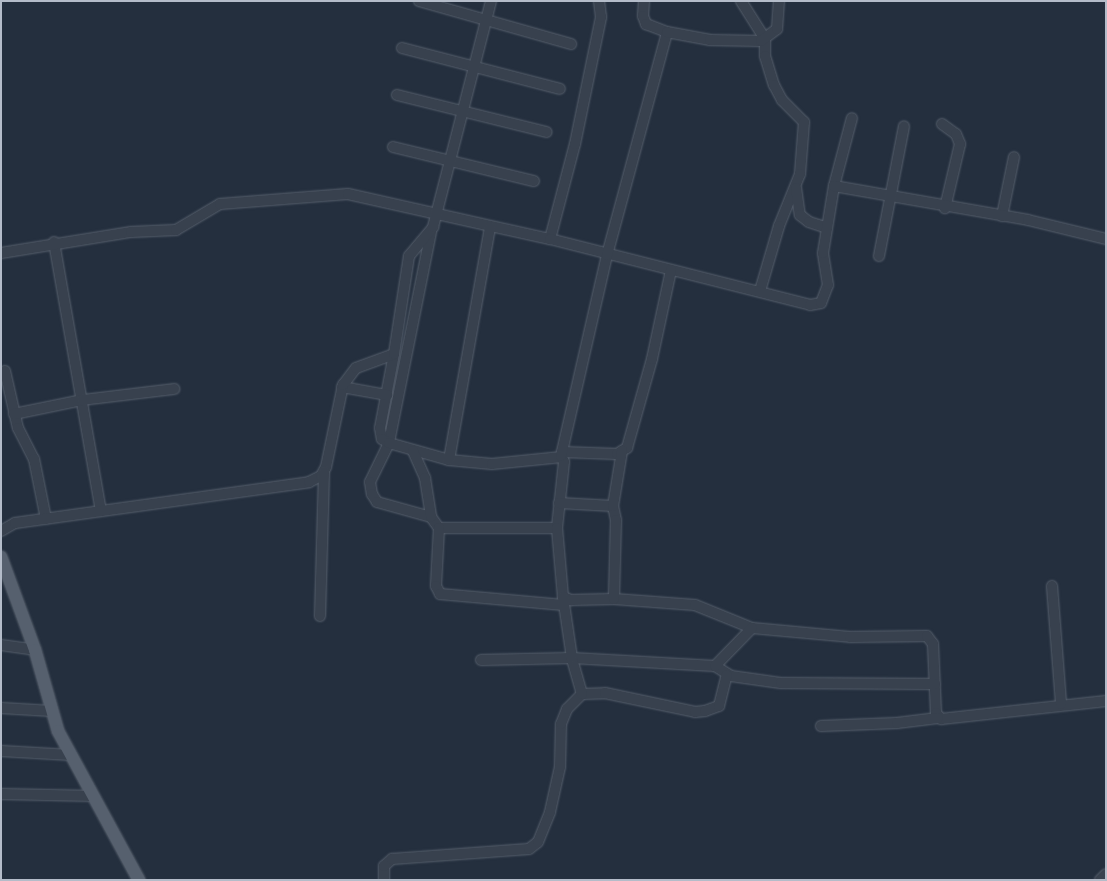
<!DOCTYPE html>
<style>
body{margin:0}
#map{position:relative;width:1107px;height:881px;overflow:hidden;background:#242f3e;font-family:Commissioner,sans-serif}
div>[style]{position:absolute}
.roads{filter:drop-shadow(0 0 1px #565f6c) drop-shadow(0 0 1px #565f6c)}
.minor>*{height:10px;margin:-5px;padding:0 5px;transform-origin:5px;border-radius:5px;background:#38414e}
.major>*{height:12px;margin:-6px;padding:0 6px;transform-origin:6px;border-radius:6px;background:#56606e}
span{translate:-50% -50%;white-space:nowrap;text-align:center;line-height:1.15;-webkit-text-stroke:4px #1d2633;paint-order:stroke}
.frame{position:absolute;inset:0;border:2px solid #b4bcc9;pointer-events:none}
</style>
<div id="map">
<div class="roads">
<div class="minor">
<i style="left:419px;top:1px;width:158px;rotate:15.8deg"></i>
<i style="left:644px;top:1px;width:15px;rotate:94deg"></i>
<i style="left:643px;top:16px;width:9px;rotate:69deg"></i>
<i style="left:646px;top:24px;width:22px;rotate:21deg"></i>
<i style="left:741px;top:1px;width:45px;rotate:57.7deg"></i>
<i style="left:765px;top:39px;width:17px;rotate:90deg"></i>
<i style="left:765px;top:56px;width:30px;rotate:73deg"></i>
<i style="left:774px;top:85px;width:17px;rotate:62deg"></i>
<i style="left:782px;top:100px;width:31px;rotate:45deg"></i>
<i style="left:804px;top:122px;width:52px;rotate:94.4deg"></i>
<i style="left:800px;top:174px;width:56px;rotate:112deg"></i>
<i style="left:779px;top:226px;width:68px;rotate:106.3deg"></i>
<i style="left:402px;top:48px;width:163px;rotate:14.5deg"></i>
<i style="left:397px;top:95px;width:154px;rotate:13.9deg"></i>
<i style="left:942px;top:124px;width:17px;rotate:36deg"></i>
<i style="left:956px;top:134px;width:11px;rotate:68deg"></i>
<i style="left:960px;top:144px;width:66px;rotate:103.2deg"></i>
<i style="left:393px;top:147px;width:145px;rotate:13.6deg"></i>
<i style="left:834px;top:186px;width:70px;rotate:-75.2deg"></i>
<i style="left:796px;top:188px;width:27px;rotate:82deg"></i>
<i style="left:800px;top:215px;width:11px;rotate:38deg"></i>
<i style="left:809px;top:222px;width:19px;rotate:18deg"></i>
<i style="left:1002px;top:216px;width:60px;rotate:-78.5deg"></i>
<i style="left:431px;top:232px;width:215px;rotate:101.3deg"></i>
<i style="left:389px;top:443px;width:43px;rotate:116deg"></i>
<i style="left:370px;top:482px;width:12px;rotate:81deg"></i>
<i style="left:372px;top:494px;width:9px;rotate:58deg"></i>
<i style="left:377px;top:502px;width:56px;rotate:15.5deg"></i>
<i style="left:431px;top:517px;width:14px;rotate:54deg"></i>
<i style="left:439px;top:528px;width:118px"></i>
<i style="left:550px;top:239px;width:98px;rotate:-75.3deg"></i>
<i style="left:575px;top:144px;width:130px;rotate:-78.4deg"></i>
<i style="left:601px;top:17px;width:16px;rotate:-97deg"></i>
<i style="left:54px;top:242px;width:273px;rotate:80.1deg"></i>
<i style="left:1px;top:253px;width:132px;rotate:-9.2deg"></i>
<i style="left:131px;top:232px;width:45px;rotate:-2.5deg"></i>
<i style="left:176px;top:230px;width:51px;rotate:-30.6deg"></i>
<i style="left:220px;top:204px;width:128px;rotate:-4.5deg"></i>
<i style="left:348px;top:194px;width:207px;rotate:12.6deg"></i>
<i style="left:550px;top:239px;width:268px;rotate:14.2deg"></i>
<i style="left:810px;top:305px;width:11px;rotate:-10deg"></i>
<i style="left:821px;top:303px;width:19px;rotate:-69deg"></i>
<i style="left:828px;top:285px;width:32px;rotate:-99deg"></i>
<i style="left:823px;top:253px;width:68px;rotate:-80.7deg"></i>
<i style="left:834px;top:186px;width:197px;rotate:9.9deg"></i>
<i style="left:1028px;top:220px;width:80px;rotate:13.7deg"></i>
<i style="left:879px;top:256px;width:132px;rotate:-79.1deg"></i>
<i style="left:394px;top:354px;width:75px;rotate:100.7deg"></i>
<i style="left:380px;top:428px;width:11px;rotate:80deg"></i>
<i style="left:382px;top:439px;width:8px;rotate:30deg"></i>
<i style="left:389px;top:443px;width:62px;rotate:15.8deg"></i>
<i style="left:449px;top:460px;width:43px;rotate:5.3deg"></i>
<i style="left:492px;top:464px;width:70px;rotate:-5.7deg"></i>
<i style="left:562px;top:457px;width:5px;rotate:68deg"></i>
<i style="left:564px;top:462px;width:66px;rotate:96.1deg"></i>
<i style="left:557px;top:528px;width:69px;rotate:85deg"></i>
<i style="left:563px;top:597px;width:9px;rotate:21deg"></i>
<i style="left:571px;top:600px;width:43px;rotate:-1.3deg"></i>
<i style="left:614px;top:599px;width:81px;rotate:4.2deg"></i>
<i style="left:695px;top:605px;width:61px;rotate:22deg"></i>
<i style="left:752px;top:628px;width:98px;rotate:5.2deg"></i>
<i style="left:850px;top:637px;width:77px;rotate:-0.7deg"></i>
<i style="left:927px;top:636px;width:10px;rotate:53deg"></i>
<i style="left:933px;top:644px;width:69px;rotate:87.5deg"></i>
<i style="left:936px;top:713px;width:8px;rotate:50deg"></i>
<i style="left:941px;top:719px;width:166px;rotate:-6.2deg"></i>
<i style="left:5px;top:371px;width:58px;rotate:77.2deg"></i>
<i style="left:18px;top:428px;width:35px;rotate:63deg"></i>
<i style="left:34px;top:459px;width:61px;rotate:78.7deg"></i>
<i style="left:342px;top:387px;width:46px;rotate:10.1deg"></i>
<i style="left:14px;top:414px;width:69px;rotate:-11.6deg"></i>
<i style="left:82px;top:400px;width:93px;rotate:-6.8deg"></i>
<i style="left:413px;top:451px;width:30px;rotate:66deg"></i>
<i style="left:425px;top:478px;width:39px;rotate:81deg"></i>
<i style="left:562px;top:452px;width:55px;rotate:2.1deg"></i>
<i style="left:617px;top:454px;width:12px;rotate:-31deg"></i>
<i style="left:627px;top:448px;width:92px;rotate:-74.3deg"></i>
<i style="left:652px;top:359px;width:91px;rotate:-77.9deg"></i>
<i style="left:561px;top:456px;width:206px;rotate:-77.1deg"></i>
<i style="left:607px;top:255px;width:231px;rotate:-74.9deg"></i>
<i style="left:667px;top:32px;width:44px;rotate:10.5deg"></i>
<i style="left:710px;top:40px;width:51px;rotate:1.1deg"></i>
<i style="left:761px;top:41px;width:20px;rotate:-37deg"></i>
<i style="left:777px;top:29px;width:28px;rotate:-86deg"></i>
<i style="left:449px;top:460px;width:237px;rotate:-80deg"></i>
<i style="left:559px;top:503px;width:54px;rotate:3.2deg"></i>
<i style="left:613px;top:506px;width:14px;rotate:78deg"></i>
<i style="left:616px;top:520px;width:79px;rotate:91.5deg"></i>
<i style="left:613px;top:506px;width:56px;rotate:-80.7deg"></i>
<i style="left:439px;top:528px;width:58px;rotate:93deg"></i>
<i style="left:436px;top:586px;width:9px;rotate:63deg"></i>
<i style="left:440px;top:594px;width:124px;rotate:5.1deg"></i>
<i style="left:1px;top:531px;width:16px;rotate:-30deg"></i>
<i style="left:15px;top:523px;width:297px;rotate:-7.9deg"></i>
<i style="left:309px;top:482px;width:13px;rotate:-27deg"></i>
<i style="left:321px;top:476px;width:10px;rotate:-61deg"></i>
<i style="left:326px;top:467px;width:84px;rotate:-78.3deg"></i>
<i style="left:343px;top:385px;width:21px;rotate:-53deg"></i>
<i style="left:356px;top:368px;width:40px;rotate:-20.2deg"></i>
<i style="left:394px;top:354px;width:99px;rotate:-81.3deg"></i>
<i style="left:409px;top:256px;width:38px;rotate:-50deg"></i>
<i style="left:433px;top:227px;width:233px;rotate:-75.6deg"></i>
<i style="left:1052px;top:586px;width:118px;rotate:85.6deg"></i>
<i style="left:320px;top:616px;width:145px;rotate:-88.4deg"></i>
<i style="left:1px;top:645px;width:34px;rotate:8deg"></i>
<i style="left:481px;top:660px;width:91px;rotate:-1.3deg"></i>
<i style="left:572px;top:658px;width:143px;rotate:3.2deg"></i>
<i style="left:715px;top:666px;width:19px;rotate:32deg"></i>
<i style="left:731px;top:676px;width:50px;rotate:8deg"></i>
<i style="left:781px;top:683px;width:154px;rotate:0.4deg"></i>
<i style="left:715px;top:666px;width:53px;rotate:-45.8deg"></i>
<i style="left:582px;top:694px;width:23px;rotate:-2deg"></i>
<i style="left:605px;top:693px;width:92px;rotate:11.9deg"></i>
<i style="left:695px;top:712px;width:10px;rotate:-6deg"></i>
<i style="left:705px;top:711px;width:15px;rotate:-20deg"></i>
<i style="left:719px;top:706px;width:32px;rotate:-76deg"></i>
<i style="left:1px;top:708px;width:51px;rotate:3.4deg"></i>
<i style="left:821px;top:726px;width:76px;rotate:-2.3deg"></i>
<i style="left:897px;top:723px;width:41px;rotate:-7deg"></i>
<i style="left:1px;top:751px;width:70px;rotate:3.3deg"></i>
<i style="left:1px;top:794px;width:93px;rotate:1.2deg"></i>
<i style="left:384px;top:880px;width:14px;rotate:-90deg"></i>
<i style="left:384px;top:866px;width:11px;rotate:-41deg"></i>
<i style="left:392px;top:859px;width:137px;rotate:-4.2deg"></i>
<i style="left:529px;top:849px;width:11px;rotate:-38deg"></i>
<i style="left:538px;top:842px;width:32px;rotate:-68deg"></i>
<i style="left:550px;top:812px;width:46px;rotate:-77.5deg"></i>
<i style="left:560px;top:767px;width:43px;rotate:-88.7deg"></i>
<i style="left:561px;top:724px;width:16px;rotate:-68deg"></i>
<i style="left:567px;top:709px;width:21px;rotate:-45deg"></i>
<i style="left:582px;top:694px;width:37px;rotate:-106deg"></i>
<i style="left:572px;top:658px;width:62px;rotate:-98.4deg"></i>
<i style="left:1100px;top:880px;width:8px;rotate:-45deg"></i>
</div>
<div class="major">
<i style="left:1px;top:557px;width:99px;rotate:69.9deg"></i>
<i style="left:35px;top:650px;width:84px;rotate:74.1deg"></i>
<i style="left:58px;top:731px;width:170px;rotate:61.5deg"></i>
</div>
</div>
<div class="frame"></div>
</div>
